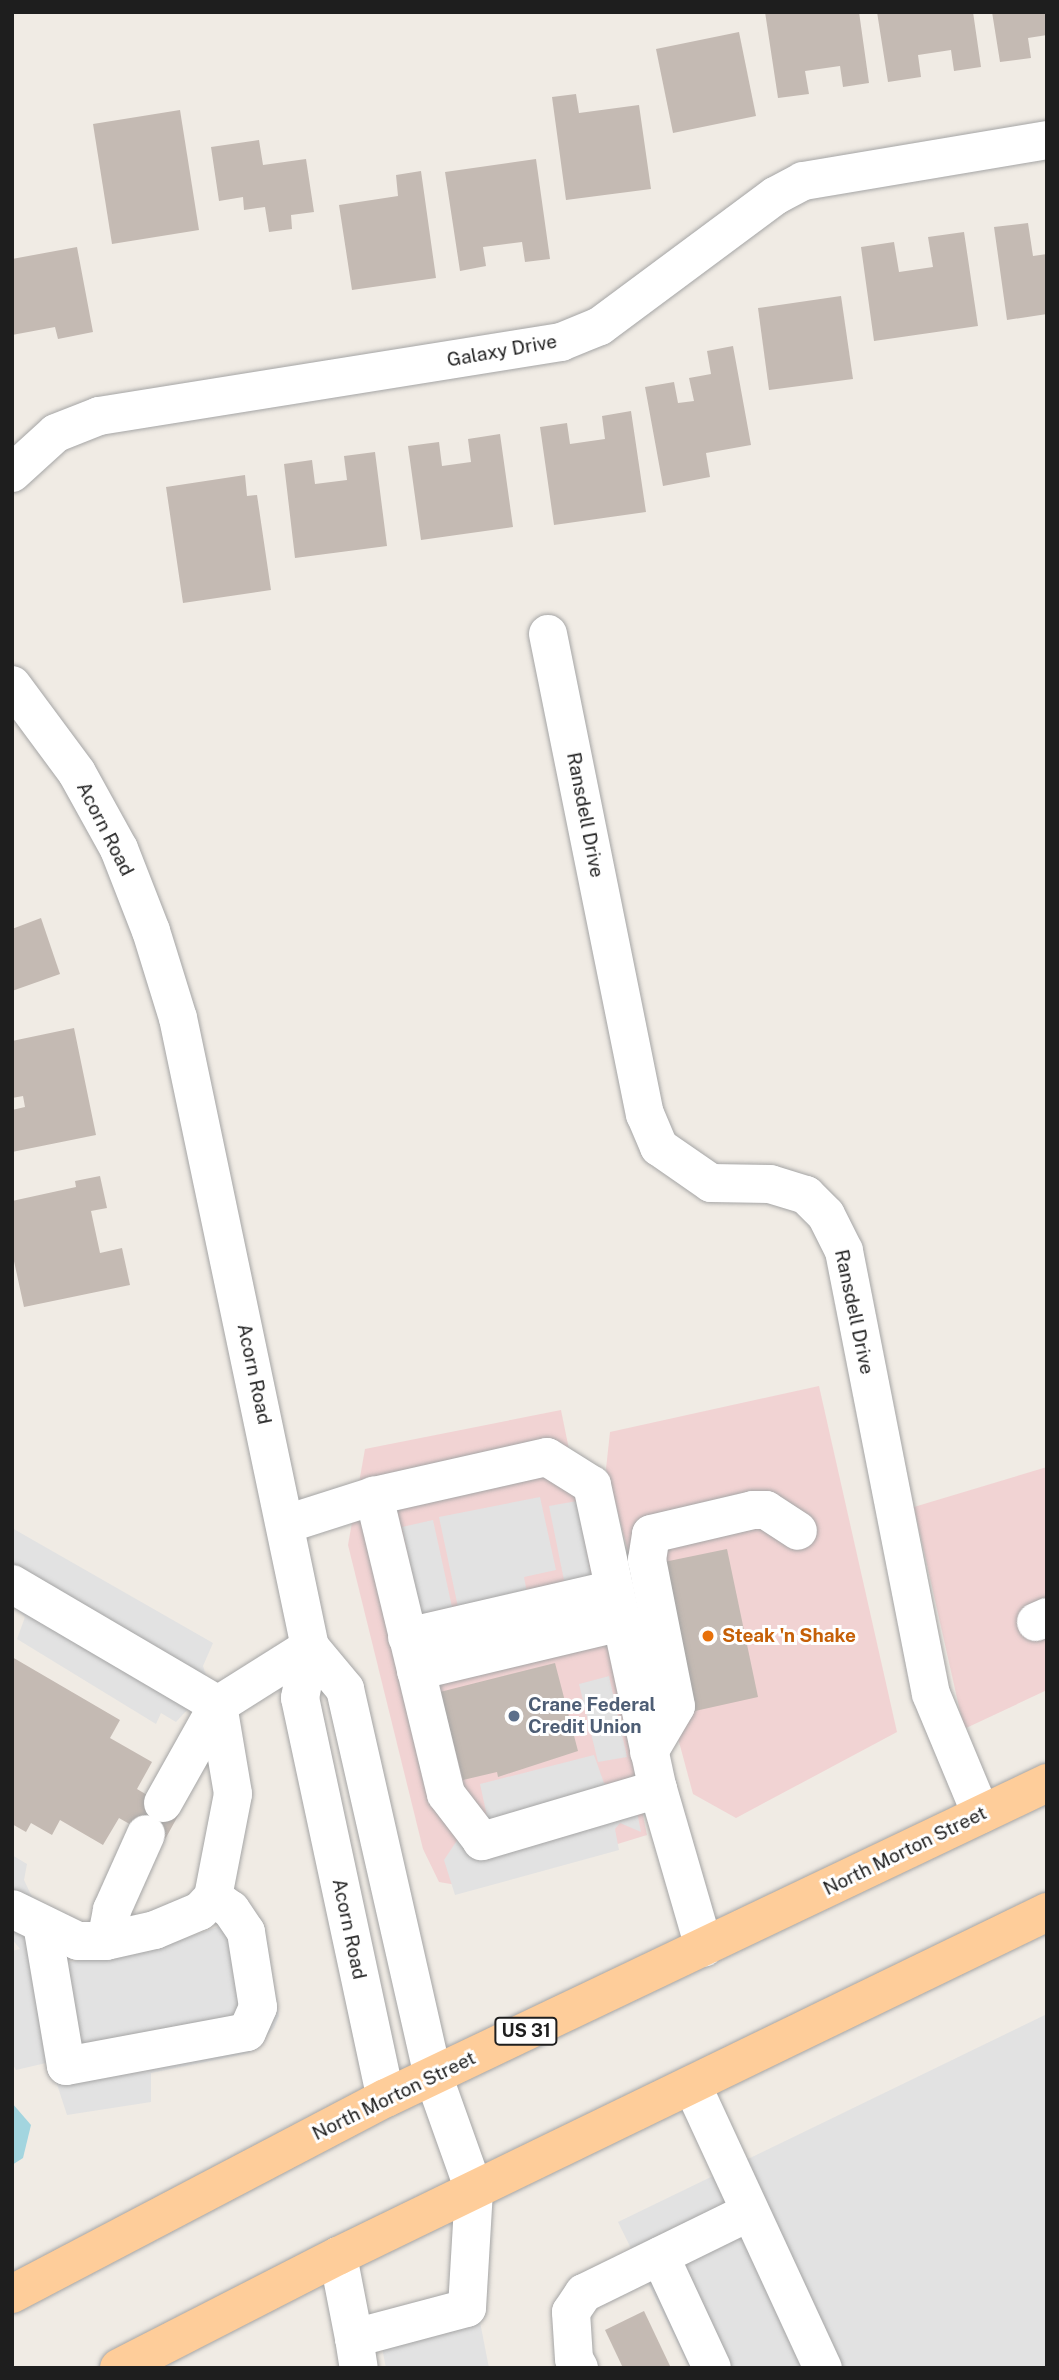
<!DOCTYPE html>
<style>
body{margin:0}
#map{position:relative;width:1059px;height:2380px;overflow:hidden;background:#f0ebe4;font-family:"Public Sans",sans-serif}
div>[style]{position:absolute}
.commercial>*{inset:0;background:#f1d3d3}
.parking>*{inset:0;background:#e2e2e2}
.water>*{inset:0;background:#a3d5df}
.building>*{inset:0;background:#c4bab3}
.roads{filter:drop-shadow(0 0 2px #a5a5a5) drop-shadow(0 0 2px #a5a5a5)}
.minor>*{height:38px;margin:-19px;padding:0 19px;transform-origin:19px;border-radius:19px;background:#fff}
.major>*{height:38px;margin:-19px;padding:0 19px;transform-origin:19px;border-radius:19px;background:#fecd9a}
.dots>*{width:19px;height:19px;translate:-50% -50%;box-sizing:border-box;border:4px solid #fff;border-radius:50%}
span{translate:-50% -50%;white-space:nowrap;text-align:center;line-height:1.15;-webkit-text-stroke:6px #fff;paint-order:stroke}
.shield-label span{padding:2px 5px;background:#fff;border:2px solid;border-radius:5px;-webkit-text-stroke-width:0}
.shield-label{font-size:18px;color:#1e1e1e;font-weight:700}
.street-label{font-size:19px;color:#1e1e1e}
.food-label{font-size:19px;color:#c56008;font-weight:700}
.left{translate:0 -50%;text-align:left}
.service-label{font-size:19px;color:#4e5e75;font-weight:700}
.frame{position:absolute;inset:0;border:14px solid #1e1e1e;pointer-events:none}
</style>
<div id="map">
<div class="commercial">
<i style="clip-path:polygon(819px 1386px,897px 1732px,736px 1818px,693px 1794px,606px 1469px,610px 1432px)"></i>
<i style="clip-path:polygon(561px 1410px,647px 1835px,474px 1888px,439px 1882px,423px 1849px,348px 1545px,365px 1449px)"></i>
<i style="clip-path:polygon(1047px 1467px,1047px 1690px,964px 1729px,914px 1507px)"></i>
</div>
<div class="parking">
<i style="clip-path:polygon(540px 1497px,556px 1570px,524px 1577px,527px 1593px,458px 1607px,439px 1517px)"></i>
<i style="clip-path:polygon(577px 1501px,592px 1580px,565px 1585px,549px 1506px)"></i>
<i style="clip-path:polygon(433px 1520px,452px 1607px,421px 1614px,402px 1527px)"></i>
<i style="clip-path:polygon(12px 1528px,213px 1643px,203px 1666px,207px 1678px,193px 1711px,187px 1710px,176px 1722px,161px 1713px,156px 1724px,17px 1639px,25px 1617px,12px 1604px)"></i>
<i style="clip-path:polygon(609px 1676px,627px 1757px,598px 1762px,579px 1684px)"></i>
<i style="clip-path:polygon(594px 1755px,604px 1783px,611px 1786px,630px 1777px,641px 1832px,620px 1823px,615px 1829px,619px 1850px,455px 1895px,444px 1860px,476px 1812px,487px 1816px,480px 1784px)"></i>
<i style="clip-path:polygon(12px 1855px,27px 1864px,24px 1880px,33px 1899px,61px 1916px,69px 1962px,149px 1951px,223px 1925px,228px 1930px,264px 1925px,279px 2016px,274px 2028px,249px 2053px,151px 2073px,151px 2102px,67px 2115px,52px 2069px,46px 2063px,16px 2070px,12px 2063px,12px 1951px,20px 1949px,12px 1939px)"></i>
<i style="clip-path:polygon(1047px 2014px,1047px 2368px,690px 2368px,618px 2222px)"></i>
<i style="clip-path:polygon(480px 2322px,489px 2368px,386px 2368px,382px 2348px)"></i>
</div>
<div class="water">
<i style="clip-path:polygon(12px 2103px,31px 2125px,23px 2158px,12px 2165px)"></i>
</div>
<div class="building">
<i style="clip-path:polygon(765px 12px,859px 12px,869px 83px,843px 87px,840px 66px,805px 71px,809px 94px,778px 98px)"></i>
<i style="clip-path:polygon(877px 12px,973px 12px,981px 67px,954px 71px,951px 50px,918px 55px,921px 77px,888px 82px)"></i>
<i style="clip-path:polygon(992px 12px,1047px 12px,1047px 35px,1028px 38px,1031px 58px,1000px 62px)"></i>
<i style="clip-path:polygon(739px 32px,756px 116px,673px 133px,656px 49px)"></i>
<i style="clip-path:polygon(576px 94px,579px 113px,639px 105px,651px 189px,566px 200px,552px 97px)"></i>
<i style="clip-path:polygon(180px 110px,199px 230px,112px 244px,93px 124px)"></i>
<i style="clip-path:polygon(259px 140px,263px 165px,306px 159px,314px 212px,291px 215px,292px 229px,269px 232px,265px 207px,244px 210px,243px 197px,219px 201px,211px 147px)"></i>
<i style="clip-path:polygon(536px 159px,550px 259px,525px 262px,522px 242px,483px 247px,486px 266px,460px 271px,445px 172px)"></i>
<i style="clip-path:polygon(421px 171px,436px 278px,352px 290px,339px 205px,398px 196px,396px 175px)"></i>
<i style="clip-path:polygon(1028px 223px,1033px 256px,1047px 254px,1047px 314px,1007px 320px,994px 227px)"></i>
<i style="clip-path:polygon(964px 232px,978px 326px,874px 341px,861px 247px,894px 242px,899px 272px,933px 267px,928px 237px)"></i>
<i style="clip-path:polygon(77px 247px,93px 332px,58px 339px,55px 327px,12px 335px,12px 259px)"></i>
<i style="clip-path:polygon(841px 296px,853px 379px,769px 390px,758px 308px)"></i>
<i style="clip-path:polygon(733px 346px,751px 445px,706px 453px,710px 477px,663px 486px,645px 387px,674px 382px,678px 403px,694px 401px,689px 378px,711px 374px,707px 351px)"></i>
<i style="clip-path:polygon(631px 411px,646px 512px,554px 525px,540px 427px,567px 423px,570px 444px,605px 439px,602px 416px)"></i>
<i style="clip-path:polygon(500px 434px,513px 527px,421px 540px,408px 446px,439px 442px,442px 466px,471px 462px,468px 439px)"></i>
<i style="clip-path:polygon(375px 452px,387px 546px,295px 558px,284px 464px,312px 460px,315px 484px,347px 480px,344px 456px)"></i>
<i style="clip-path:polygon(245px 475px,247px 496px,257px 495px,271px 590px,183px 603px,166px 487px)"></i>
<i style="clip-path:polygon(41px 918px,60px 974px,12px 991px,12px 929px)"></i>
<i style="clip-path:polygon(74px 1028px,96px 1135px,12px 1152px,12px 1110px,25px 1107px,23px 1096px,12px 1098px,12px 1041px)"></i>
<i style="clip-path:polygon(100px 1176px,107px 1208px,91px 1211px,100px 1253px,122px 1248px,130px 1285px,24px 1307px,12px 1252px,12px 1201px,76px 1187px,75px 1181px)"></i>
<i style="clip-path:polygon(727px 1549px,758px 1697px,695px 1711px,664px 1562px)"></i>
<i style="clip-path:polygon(12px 1657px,120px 1720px,110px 1738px,152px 1762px,137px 1789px,179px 1814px,163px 1843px,119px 1818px,103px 1845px,60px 1820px,52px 1835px,31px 1823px,26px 1832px,12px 1824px)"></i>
<i style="clip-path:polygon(555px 1663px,578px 1751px,498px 1777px,497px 1772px,463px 1780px,440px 1692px)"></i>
<i style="clip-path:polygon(644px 2311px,671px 2368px,623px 2368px,605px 2330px)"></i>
</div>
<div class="roads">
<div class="minor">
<i style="left:12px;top:473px;width:59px;rotate:-42.3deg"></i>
<i style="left:56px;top:433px;width:46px;rotate:-21.6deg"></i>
<i style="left:99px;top:416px;width:468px;rotate:-9.1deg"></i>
<i style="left:561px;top:342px;width:42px;rotate:-22.3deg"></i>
<i style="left:600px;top:326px;width:218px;rotate:-36.6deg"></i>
<i style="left:775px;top:196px;width:32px;rotate:-28deg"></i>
<i style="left:803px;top:181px;width:247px;rotate:-9.5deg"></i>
<i style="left:548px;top:634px;width:490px;rotate:78.6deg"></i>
<i style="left:645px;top:1114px;width:36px;rotate:67deg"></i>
<i style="left:659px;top:1147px;width:63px;rotate:34.7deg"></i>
<i style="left:711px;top:1183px;width:59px;rotate:1deg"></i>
<i style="left:770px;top:1184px;width:38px;rotate:17deg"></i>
<i style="left:806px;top:1195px;width:28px;rotate:45deg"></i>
<i style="left:826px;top:1215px;width:40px;rotate:63.4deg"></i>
<i style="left:844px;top:1251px;width:451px;rotate:78.9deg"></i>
<i style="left:931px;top:1694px;width:130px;rotate:67.4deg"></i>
<i style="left:12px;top:685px;width:109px;rotate:53.5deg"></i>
<i style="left:77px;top:773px;width:87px;rotate:61.1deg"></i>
<i style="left:119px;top:849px;width:88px;rotate:68.7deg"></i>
<i style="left:151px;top:931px;width:91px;rotate:72.8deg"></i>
<i style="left:178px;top:1018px;width:643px;rotate:78.15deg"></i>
<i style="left:310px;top:1647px;width:52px;rotate:101.1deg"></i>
<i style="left:300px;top:1698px;width:409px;rotate:77.9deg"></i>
<i style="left:286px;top:1524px;width:92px;rotate:-17.7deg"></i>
<i style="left:12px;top:1584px;width:239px;rotate:30.4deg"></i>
<i style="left:218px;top:1705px;width:90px;rotate:80.4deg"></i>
<i style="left:233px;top:1794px;width:105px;rotate:101deg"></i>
<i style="left:213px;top:1897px;width:19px;rotate:133deg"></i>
<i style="left:200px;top:1911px;width:49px;rotate:157.1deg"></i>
<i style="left:155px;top:1930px;width:50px;rotate:167.3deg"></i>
<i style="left:106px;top:1941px;width:28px;rotate:180deg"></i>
<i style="left:78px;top:1941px;width:73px;rotate:-154.1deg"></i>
<i style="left:1036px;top:1622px;width:12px;rotate:-24deg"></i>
<i style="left:407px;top:1637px;width:213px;rotate:-13deg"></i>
<i style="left:310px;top:1647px;width:55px;rotate:50.2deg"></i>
<i style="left:345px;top:1689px;width:396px;rotate:77.2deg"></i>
<i style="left:433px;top:2075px;width:122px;rotate:70.4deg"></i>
<i style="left:474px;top:2190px;width:118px;rotate:93.4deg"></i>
<i style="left:467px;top:2308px;width:117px;rotate:165.1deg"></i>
<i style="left:354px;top:2338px;width:30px;rotate:81deg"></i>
<i style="left:416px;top:1671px;width:212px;rotate:-13.4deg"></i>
<i style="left:649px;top:1752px;width:53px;rotate:-59.6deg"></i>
<i style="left:676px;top:1706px;width:149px;rotate:-101.2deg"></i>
<i style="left:647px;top:1560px;width:26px;rotate:-81deg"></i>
<i style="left:651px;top:1534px;width:105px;rotate:-13.2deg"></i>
<i style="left:753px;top:1510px;width:13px"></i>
<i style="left:766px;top:1510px;width:38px;rotate:33deg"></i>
<i style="left:658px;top:1789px;width:184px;rotate:163.5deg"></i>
<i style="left:482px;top:1841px;width:59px;rotate:-127.5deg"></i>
<i style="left:446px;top:1794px;width:307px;rotate:-103.6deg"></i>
<i style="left:374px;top:1496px;width:177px;rotate:-12.7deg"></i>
<i style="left:547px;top:1457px;width:53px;rotate:31.9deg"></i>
<i style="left:592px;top:1485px;width:311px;rotate:77.8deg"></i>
<i style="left:658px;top:1789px;width:165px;rotate:73.8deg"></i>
<i style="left:163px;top:1803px;width:112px;rotate:-60.7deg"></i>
<i style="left:218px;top:1705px;width:109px;rotate:-32.2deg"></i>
<i style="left:42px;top:1924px;width:144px;rotate:80.4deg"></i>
<i style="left:66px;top:2066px;width:184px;rotate:-10.6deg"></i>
<i style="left:247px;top:2032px;width:27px;rotate:-66deg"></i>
<i style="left:258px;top:2007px;width:76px;rotate:-99.1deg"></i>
<i style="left:246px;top:1932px;width:27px;rotate:-124deg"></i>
<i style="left:231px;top:1910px;width:22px;rotate:-144deg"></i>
<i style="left:106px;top:1941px;width:32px;rotate:-79deg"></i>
<i style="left:112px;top:1910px;width:83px;rotate:-65.9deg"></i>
<i style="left:692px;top:2085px;width:312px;rotate:65.2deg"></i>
<i style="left:338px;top:2256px;width:84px;rotate:79deg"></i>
<i style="left:660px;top:2256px;width:123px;rotate:65.1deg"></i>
<i style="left:579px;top:2368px;width:10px;rotate:-119deg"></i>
<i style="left:574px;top:2359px;width:47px;rotate:-93.7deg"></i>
<i style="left:571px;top:2312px;width:23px;rotate:-56deg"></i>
<i style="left:584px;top:2293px;width:184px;rotate:-26.1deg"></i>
</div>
<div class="major">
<i style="left:12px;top:2294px;width:422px;rotate:-27.7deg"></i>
<i style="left:386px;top:2098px;width:732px;rotate:-25.48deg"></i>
<i style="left:119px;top:2368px;width:246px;rotate:-27.1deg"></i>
<i style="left:338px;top:2256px;width:788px;rotate:-25.88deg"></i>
</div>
</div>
<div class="dots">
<i style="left:708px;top:1636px;background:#e8710a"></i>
<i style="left:514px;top:1716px;background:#5c6f8a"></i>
</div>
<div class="shield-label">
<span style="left:526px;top:2031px">US 31</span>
</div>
<div class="street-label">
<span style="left:502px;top:351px;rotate:-10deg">Galaxy Drive</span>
<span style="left:585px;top:815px;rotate:79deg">Ransdell Drive</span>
<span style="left:105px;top:829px;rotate:63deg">Acorn Road</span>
<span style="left:854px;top:1312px;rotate:78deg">Ransdell Drive</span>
<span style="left:254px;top:1374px;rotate:78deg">Acorn Road</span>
<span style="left:905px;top:1851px;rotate:-26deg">North Morton Street</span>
<span style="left:349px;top:1929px;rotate:78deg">Acorn Road</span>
<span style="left:394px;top:2096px;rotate:-26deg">North Morton Street</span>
</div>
<div class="food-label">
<span class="left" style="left:722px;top:1636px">Steak 'n Shake</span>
</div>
<div class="service-label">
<span class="left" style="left:528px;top:1716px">Crane Federal<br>Credit Union</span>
</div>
<div class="frame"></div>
</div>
